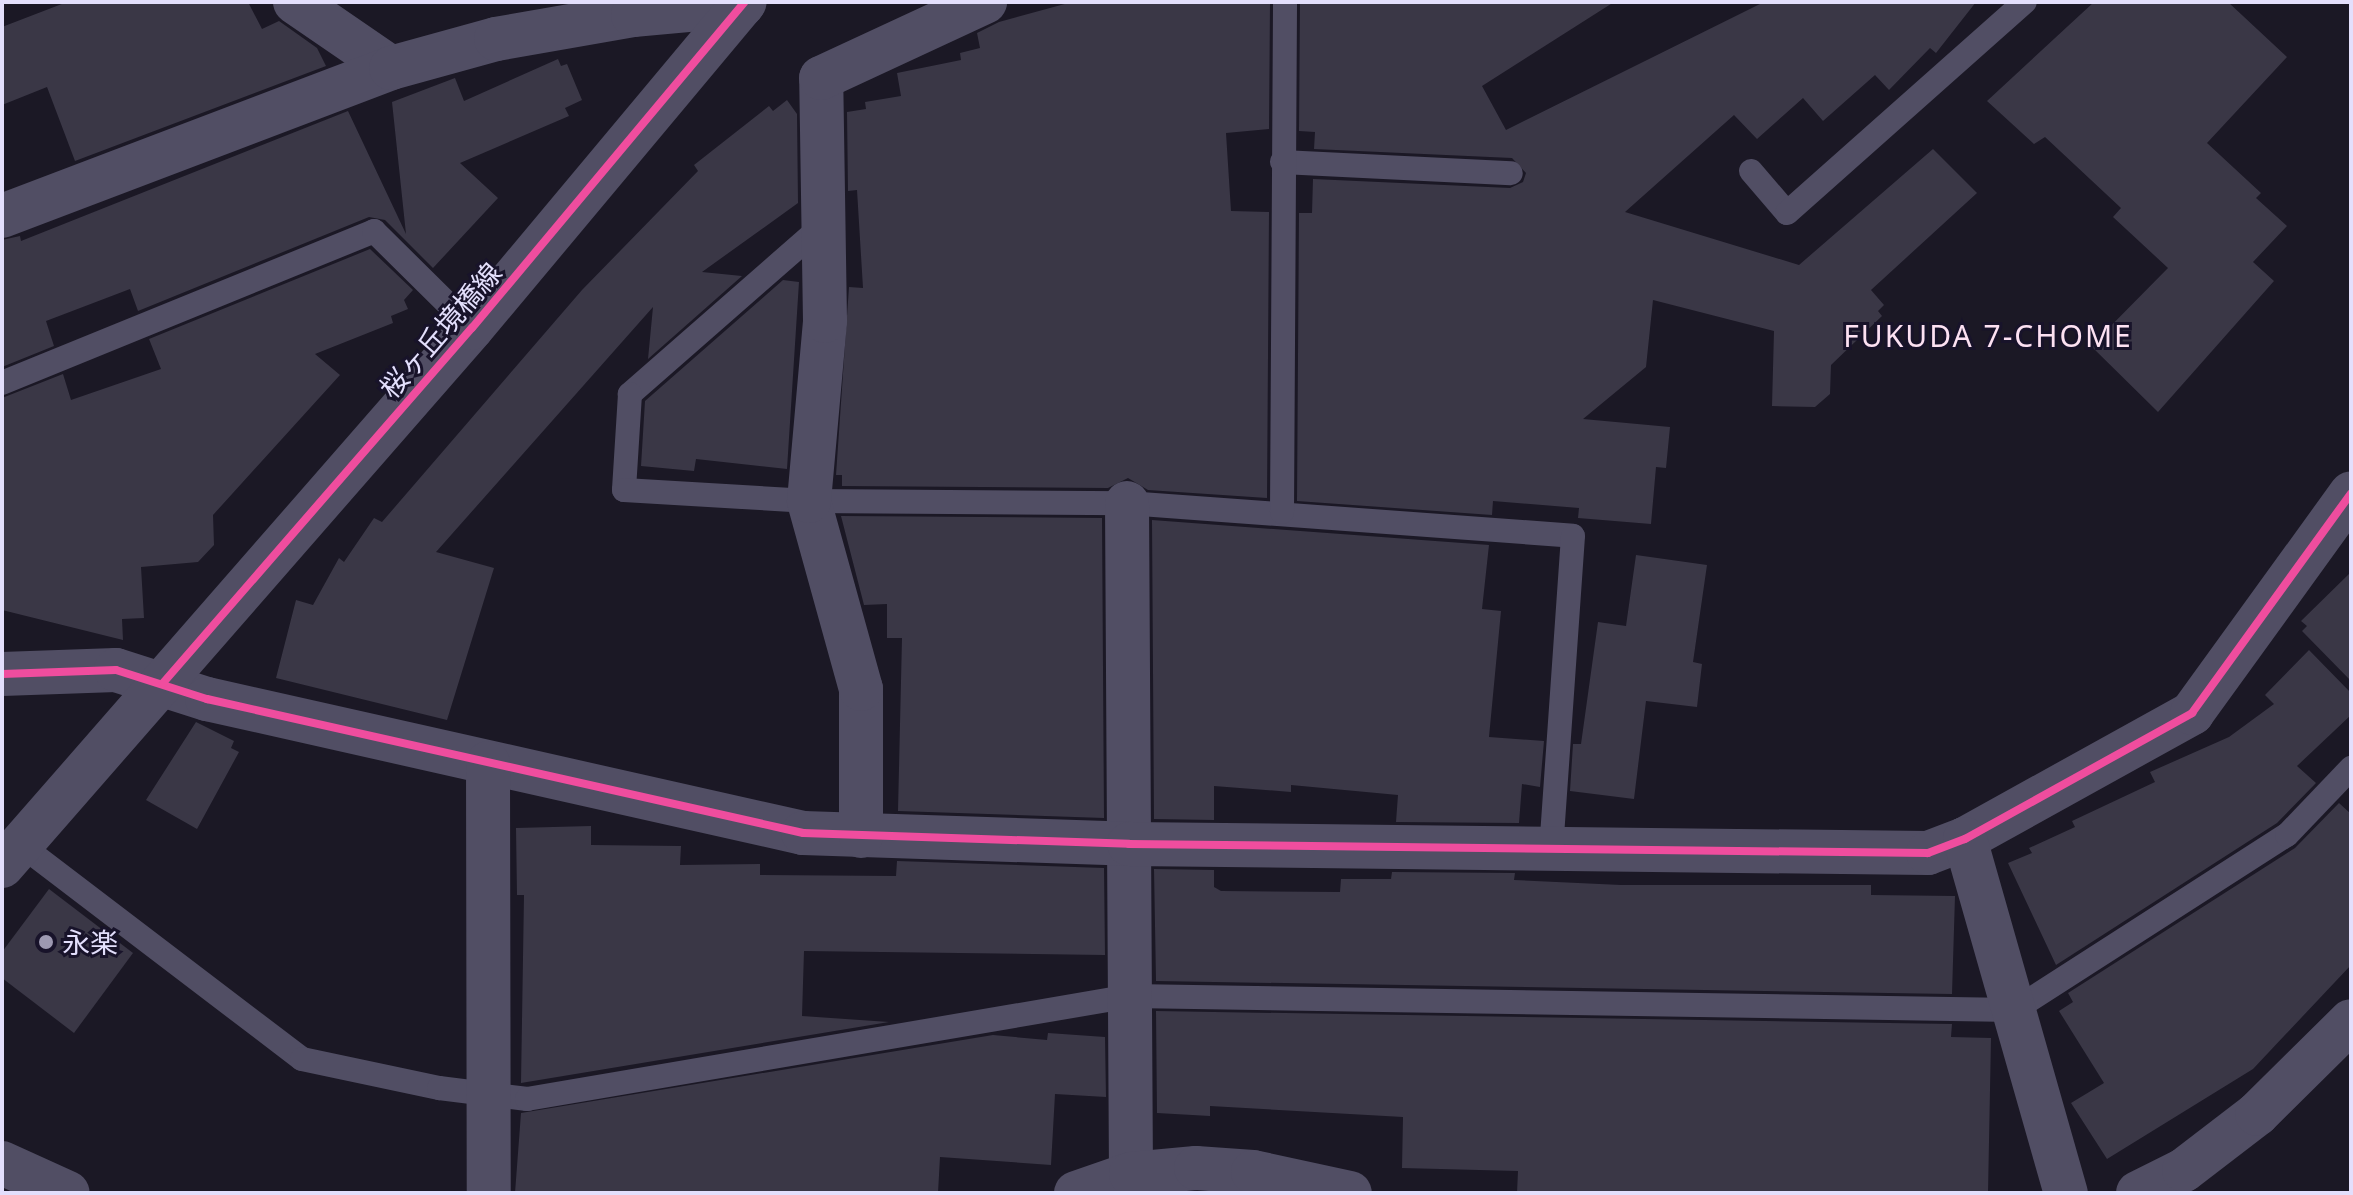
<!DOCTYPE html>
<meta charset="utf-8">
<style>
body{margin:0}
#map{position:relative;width:2353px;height:1195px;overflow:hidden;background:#1b1825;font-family:"Noto Sans","Noto Sans JP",sans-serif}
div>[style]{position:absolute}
.building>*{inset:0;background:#3a3746}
.service>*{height:24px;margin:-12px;padding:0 12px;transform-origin:12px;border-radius:12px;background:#514e64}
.minor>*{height:44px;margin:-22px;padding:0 22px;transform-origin:22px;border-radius:22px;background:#514e64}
.tertiary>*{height:44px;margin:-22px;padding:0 22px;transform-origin:22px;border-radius:22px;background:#514e64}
.cycleway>*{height:8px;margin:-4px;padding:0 4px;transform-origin:4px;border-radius:4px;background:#ef4d9e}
.dots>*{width:22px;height:22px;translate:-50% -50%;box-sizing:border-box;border:4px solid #18132a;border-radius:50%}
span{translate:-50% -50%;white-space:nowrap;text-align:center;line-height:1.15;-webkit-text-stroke:6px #18132a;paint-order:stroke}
.street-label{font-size:28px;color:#e3dffc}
.poi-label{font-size:28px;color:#e3dffc}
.left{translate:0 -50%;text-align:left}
.neighbourhood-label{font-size:30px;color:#fce1f2;letter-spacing:2px}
.frame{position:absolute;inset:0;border:4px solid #e3dffc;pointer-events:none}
</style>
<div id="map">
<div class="building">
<i style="clip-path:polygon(67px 2px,248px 2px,262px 29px,279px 21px,317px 48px,326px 66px,75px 161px,47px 87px,2px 105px,2px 27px)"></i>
<i style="clip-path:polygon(1072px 2px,1270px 2px,1269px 129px,1226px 133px,1231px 211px,1269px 212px,1267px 498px,1148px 490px,1128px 478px,1108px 488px,842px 486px,842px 475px,836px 475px,849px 287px,863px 288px,857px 190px,848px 191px,847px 112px,866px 109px,865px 102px,901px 96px,897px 73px,961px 60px,960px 53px,980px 48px,977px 33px,999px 22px)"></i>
<i style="clip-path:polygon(1300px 2px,1614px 2px,1482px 86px,1506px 130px,1764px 2px,1976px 2px,1936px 53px,1930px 48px,1889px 90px,1875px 75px,1823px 121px,1803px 98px,1757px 139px,1734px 115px,1625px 212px,1799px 265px,1933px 149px,1977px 193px,1871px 290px,1884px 305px,1878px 311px,1882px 316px,1831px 365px,1830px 394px,1815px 407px,1772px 406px,1774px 331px,1653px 300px,1646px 367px,1583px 419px,1670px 427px,1666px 468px,1656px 467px,1651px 524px,1578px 518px,1579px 508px,1493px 501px,1492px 515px,1297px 501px,1299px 213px,1312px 213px,1313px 179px,1510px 188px,1523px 182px,1526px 173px,1512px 158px,1314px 149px,1315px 132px,1299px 131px)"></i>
<i style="clip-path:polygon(2094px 2px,2228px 2px,2287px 57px,2207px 143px,2261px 193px,2256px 198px,2287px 226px,2253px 262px,2274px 281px,2158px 412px,2091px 346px,2168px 268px,2113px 217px,2121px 208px,2045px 137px,2034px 144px,1987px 101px)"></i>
<i style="clip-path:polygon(558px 59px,561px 66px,567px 64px,582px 100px,565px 108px,569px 116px,460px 163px,498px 198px,433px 268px,385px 220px,369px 217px,138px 311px,130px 289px,46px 321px,54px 346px,2px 367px,2px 240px,20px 236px,21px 241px,348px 111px,406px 234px,392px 102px,455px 78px,464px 101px)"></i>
<i style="clip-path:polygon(787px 100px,797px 114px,798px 203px,702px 272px,742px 276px,648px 359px,653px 307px,436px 552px,494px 568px,447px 720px,276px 678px,296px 600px,313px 605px,339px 558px,344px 562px,374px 518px,382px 522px,582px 290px,698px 171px,694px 165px,769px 106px,773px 111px)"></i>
<i style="clip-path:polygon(370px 249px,413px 290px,404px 300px,408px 309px,391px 316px,393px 323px,315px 354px,340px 375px,213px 515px,214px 545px,198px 562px,141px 567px,144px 618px,122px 619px,123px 640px,2px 610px,2px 398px,63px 374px,71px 400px,161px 369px,149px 339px)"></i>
<i style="clip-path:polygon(783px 280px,799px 282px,787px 469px,696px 459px,694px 471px,641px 466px,645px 401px)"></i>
<i style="clip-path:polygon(841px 516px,1102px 518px,1104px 818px,898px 811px,902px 638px,887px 638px,887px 604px,864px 605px)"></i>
<i style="clip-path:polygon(1152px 520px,1489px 545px,1482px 609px,1501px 611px,1489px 737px,1544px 741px,1540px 787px,1522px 784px,1519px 823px,1396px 822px,1398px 795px,1291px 785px,1291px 792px,1214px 786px,1214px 820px,1154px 819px)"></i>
<i style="clip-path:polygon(1636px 555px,1707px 565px,1693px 662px,1702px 664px,1697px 707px,1646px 701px,1634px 799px,1570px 791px,1573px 744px,1581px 744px,1598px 622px,1626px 626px)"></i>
<i style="clip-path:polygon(2351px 572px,2351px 681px,2302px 631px,2307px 626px,2301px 621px)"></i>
<i style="clip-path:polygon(2309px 650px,2351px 693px,2351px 715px,2297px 766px,2316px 783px,2277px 823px,2056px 965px,2008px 863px,2032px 853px,2029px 848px,2075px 827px,2072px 821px,2155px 782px,2150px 772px,2229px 737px,2274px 704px,2265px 695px)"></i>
<i style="clip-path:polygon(196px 722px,234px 741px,231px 748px,239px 752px,197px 829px,146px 800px)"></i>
<i style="clip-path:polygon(2339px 803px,2351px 814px,2351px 965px,2253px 1069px,2107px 1159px,2071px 1103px,2104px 1083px,2059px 1011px,2073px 1002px,2068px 993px,2295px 848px)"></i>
<i style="clip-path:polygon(591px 826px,591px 845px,681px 846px,680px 865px,760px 864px,760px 875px,896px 876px,897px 861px,1104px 868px,1105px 955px,804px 951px,802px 1016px,889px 1022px,521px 1083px,524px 895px,517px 895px,516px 828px)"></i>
<i style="clip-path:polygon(1154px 869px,1214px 870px,1214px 887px,1221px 891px,1340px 892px,1341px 879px,1391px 879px,1392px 872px,1515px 873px,1514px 880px,1621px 885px,1871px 885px,1871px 895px,1955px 896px,1952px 994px,1156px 981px)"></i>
<i style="clip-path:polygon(49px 889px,133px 953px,74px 1033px,2px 978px,2px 952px)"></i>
<i style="clip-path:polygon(1156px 1011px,1952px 1024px,1951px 1037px,1991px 1038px,1988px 1193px,1517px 1193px,1518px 1171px,1402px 1168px,1403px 1117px,1210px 1106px,1210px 1116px,1157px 1113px)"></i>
<i style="clip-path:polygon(1048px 1033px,1105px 1037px,1106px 1097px,1055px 1094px,1051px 1165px,940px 1157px,938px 1193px,515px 1193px,521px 1113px,993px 1035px,1047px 1040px)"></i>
</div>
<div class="service">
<i style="left:1282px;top:162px;width:229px;rotate:2.8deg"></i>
<i style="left:1751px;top:171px;width:55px;rotate:49.4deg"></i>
<i style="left:1787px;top:213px;width:318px;rotate:-41.6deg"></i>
<i style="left:823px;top:225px;width:257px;rotate:138.8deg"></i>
<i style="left:630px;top:394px;width:96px;rotate:93.6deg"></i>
<i style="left:624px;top:490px;width:185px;rotate:3.4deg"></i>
<i style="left:809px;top:501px;width:318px;rotate:0.4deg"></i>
<i style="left:1127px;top:503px;width:447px;rotate:4.2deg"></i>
<i style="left:1573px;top:536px;width:313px;rotate:94deg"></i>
<i style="left:2px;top:383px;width:402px;rotate:-22.2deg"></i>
<i style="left:374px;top:231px;width:138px;rotate:44.7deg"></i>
<i style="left:1282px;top:512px;width:510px;rotate:-89.66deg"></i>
<i style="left:21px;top:845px;width:353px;rotate:37.3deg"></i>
<i style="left:302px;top:1059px;width:140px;rotate:12deg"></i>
<i style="left:439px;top:1088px;width:89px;rotate:7.1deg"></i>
<i style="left:527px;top:1099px;width:613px;rotate:-9.68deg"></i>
<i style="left:1131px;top:996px;width:883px;rotate:0.91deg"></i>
<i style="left:2014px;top:1010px;width:324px;rotate:-32.7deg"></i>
<i style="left:2287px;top:835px;width:93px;rotate:-46.3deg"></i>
</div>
<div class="minor">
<i style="left:295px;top:2px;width:116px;rotate:34.5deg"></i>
<i style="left:2px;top:216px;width:416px;rotate:-20.8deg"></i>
<i style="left:391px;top:68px;width:109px;rotate:-15.4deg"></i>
<i style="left:496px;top:39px;width:139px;rotate:-9.9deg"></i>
<i style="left:633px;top:15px;width:110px;rotate:-5.2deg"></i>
<i style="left:1127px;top:503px;width:671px;rotate:89.66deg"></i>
<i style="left:2px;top:674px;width:114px;rotate:-2deg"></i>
<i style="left:116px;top:670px;width:96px;rotate:17.7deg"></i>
<i style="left:207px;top:699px;width:611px;rotate:12.67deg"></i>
<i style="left:803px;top:833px;width:326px;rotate:1.9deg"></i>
<i style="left:1129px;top:844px;width:799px;rotate:0.65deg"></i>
<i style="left:1928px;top:853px;width:40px;rotate:-21deg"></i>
<i style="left:1965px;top:839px;width:260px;rotate:-29deg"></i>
<i style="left:2192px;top:713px;width:271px;rotate:-54.1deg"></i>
<i style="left:488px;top:763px;width:430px;rotate:89.9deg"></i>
<i style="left:861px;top:836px;width:147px;rotate:-90deg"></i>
<i style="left:861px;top:689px;width:195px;rotate:-105.5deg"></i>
<i style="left:809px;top:501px;width:181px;rotate:-84.9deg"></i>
<i style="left:825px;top:321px;width:243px;rotate:-90.9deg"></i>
<i style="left:821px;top:78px;width:181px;rotate:-24.9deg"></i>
<i style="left:1965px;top:839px;width:368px;rotate:74.1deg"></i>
<i style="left:2px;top:1163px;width:72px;rotate:24.4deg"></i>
<i style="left:1076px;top:1193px;width:58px;rotate:-19.1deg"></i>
<i style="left:1131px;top:1174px;width:65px;rotate:-5.3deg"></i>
<i style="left:1196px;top:1168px;width:57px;rotate:4deg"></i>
<i style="left:1253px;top:1172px;width:99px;rotate:12.2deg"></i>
<i style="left:2138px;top:1193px;width:51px;rotate:-26.6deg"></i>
<i style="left:2184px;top:1170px;width:92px;rotate:-37.5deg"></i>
<i style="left:2257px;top:1114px;width:132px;rotate:-44.7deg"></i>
</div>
<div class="tertiary">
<i style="left:2px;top:866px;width:714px;rotate:-48.86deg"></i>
<i style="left:472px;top:328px;width:425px;rotate:-50.1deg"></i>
</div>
<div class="cycleway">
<i style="left:2px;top:674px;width:114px;rotate:-2deg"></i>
<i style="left:116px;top:670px;width:96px;rotate:17.7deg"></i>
<i style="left:207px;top:699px;width:611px;rotate:12.67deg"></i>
<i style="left:803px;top:833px;width:326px;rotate:1.9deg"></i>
<i style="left:1129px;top:844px;width:799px;rotate:0.65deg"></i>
<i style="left:1928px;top:853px;width:40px;rotate:-21deg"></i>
<i style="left:1965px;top:839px;width:260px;rotate:-29deg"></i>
<i style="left:2192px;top:713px;width:271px;rotate:-54.1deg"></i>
<i style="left:163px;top:683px;width:471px;rotate:-49deg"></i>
<i style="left:472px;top:328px;width:425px;rotate:-50.1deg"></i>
</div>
<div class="dots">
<i style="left:46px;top:942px;background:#9d99b1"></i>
</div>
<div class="street-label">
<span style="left:440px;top:330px;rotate:-49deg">桜ヶ丘境橋線</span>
</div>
<div class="poi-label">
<span class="left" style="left:62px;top:942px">永楽</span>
</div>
<div class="neighbourhood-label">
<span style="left:1988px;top:336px">FUKUDA 7-CHOME</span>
</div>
<div class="frame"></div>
</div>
